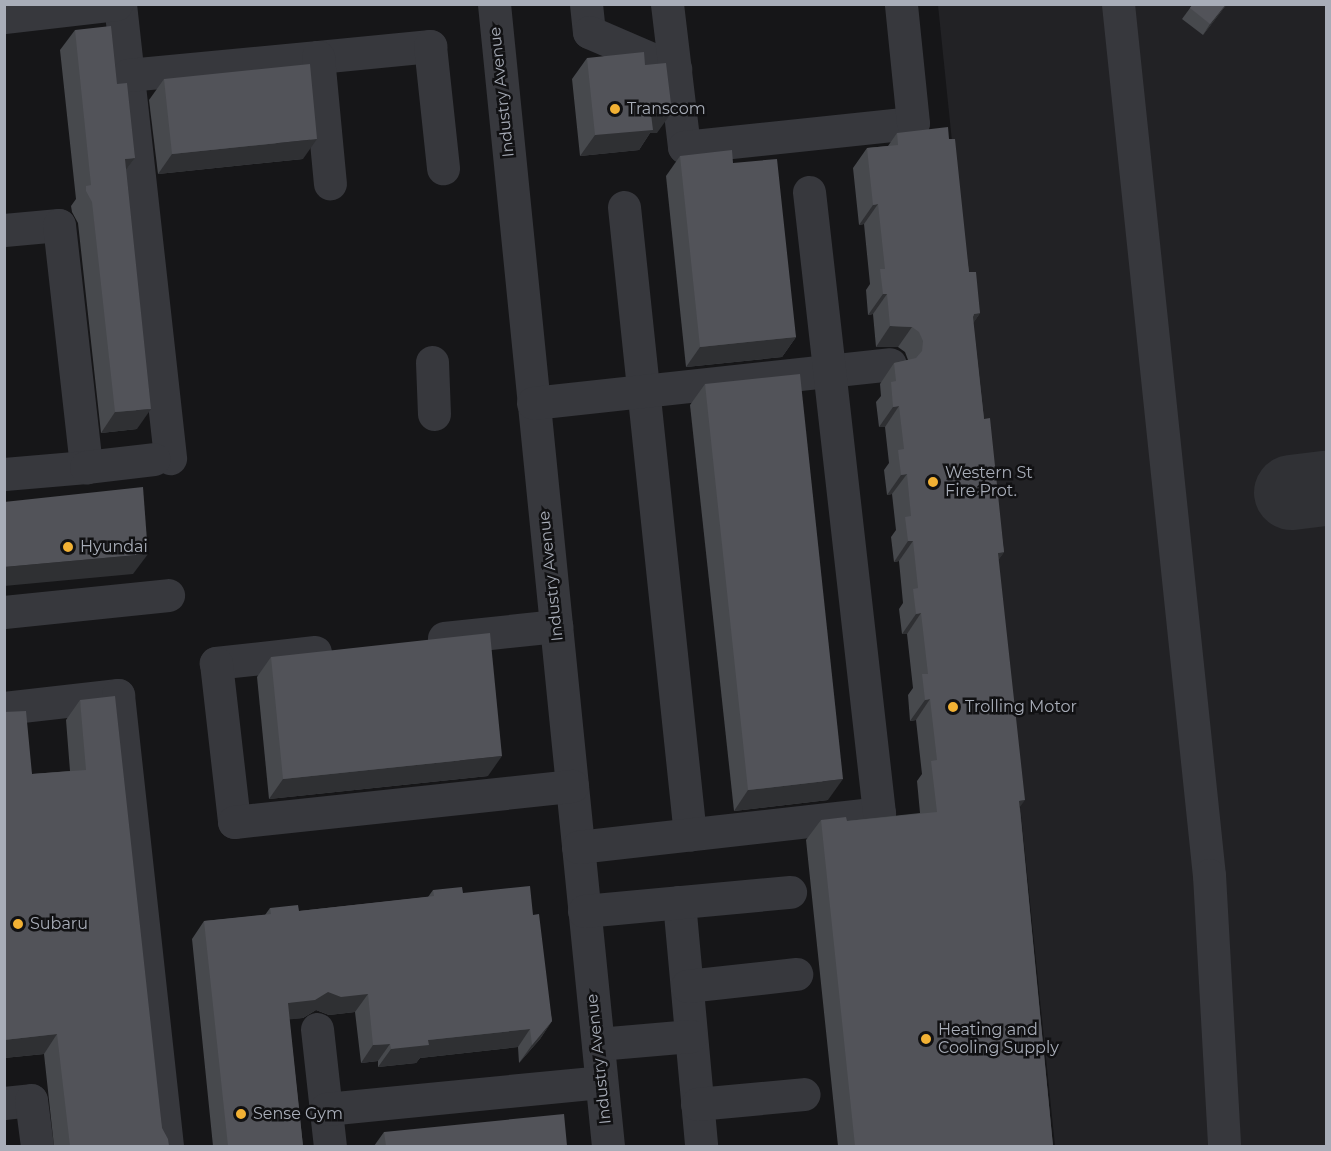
<!DOCTYPE html>
<style>
body{margin:0}
#map{position:relative;width:1331px;height:1151px;overflow:hidden;background:#161618;font-family:Montserrat,sans-serif}
div>[style]{position:absolute}
.built>*{inset:0;background:#222225}
.taxiway>*{height:75px;margin:-37.5px;padding:0 37.5px;transform-origin:37.5px;border-radius:37.5px;background:#303135}
.minor>*{height:33px;margin:-16.5px;padding:0 16.5px;transform-origin:16.5px;border-radius:16.5px;background:#37383d}
.wall>*{inset:0;background:#47494d}
.shaded-wall>*{inset:0;background:#2f3033}
.building>*{inset:0;background:#525359}
.dots>*{width:16px;height:16px;translate:-50% -50%;box-sizing:border-box;border:3px solid #111113;border-radius:50%}
span{translate:-50% -50%;white-space:nowrap;text-align:center;line-height:1.15;-webkit-text-stroke:5px #111113;paint-order:stroke}
.street-label{font-size:16px;color:#a8adb8}
.poi-label{font-size:16px;color:#a8adb8}
.left{translate:0 -50%;text-align:left}
.frame{position:absolute;inset:0;border:6px solid #a8adb8;pointer-events:none}
</style>
<div id="map">
<div class="built">
<i style="clip-path:polygon(938px 5px,1326px 5px,1326px 1146px,1055px 1146px)"></i>
</div>
<div class="taxiway">
<i style="left:1291px;top:492px;width:35px;rotate:-7deg"></i>
</div>
<div class="minor">
<i style="left:120px;top:4px;width:457px;rotate:83.7deg"></i>
<i style="left:494px;top:4px;width:1148px;rotate:84.3deg"></i>
<i style="left:586px;top:4px;width:28px;rotate:84deg"></i>
<i style="left:589px;top:32px;width:94px;rotate:23.3deg"></i>
<i style="left:667px;top:4px;width:144px;rotate:83.2deg"></i>
<i style="left:684px;top:147px;width:230px;rotate:-6deg"></i>
<i style="left:913px;top:123px;width:120px;rotate:-95.8deg"></i>
<i style="left:1118px;top:4px;width:876px;rotate:84.04deg"></i>
<i style="left:1209px;top:875px;width:271px;rotate:86.8deg"></i>
<i style="left:4px;top:17px;width:113px;rotate:-6.6deg"></i>
<i style="left:318px;top:57px;width:113px;rotate:-5.6deg"></i>
<i style="left:430px;top:46px;width:123px;rotate:83.9deg"></i>
<i style="left:128px;top:75px;width:191px;rotate:-5.4deg"></i>
<i style="left:318px;top:57px;width:127px;rotate:84.6deg"></i>
<i style="left:624px;top:207px;width:631px;rotate:84deg"></i>
<i style="left:4px;top:230px;width:55px;rotate:-5.2deg"></i>
<i style="left:59px;top:225px;width:244px;rotate:83.6deg"></i>
<i style="left:86px;top:467px;width:82px;rotate:175.1deg"></i>
<i style="left:432px;top:362px;width:52px;rotate:87.8deg"></i>
<i style="left:533px;top:403px;width:359px;rotate:-6.2deg"></i>
<i style="left:86px;top:467px;width:68px;rotate:-6.7deg"></i>
<i style="left:4px;top:612px;width:165px;rotate:-5.9deg"></i>
<i style="left:444px;top:638px;width:113px;rotate:-6.1deg"></i>
<i style="left:315px;top:652px;width:100px;rotate:173.7deg"></i>
<i style="left:216px;top:663px;width:160px;rotate:83.5deg"></i>
<i style="left:234px;top:822px;width:340px;rotate:-6.1deg"></i>
<i style="left:4px;top:708px;width:115px;rotate:-6.5deg"></i>
<i style="left:118px;top:695px;width:454px;rotate:83.8deg"></i>
<i style="left:578px;top:847px;width:303px;rotate:-6.4deg"></i>
<i style="left:879px;top:813px;width:625px;rotate:-96.43deg"></i>
<i style="left:679px;top:902px;width:245px;rotate:84.8deg"></i>
<i style="left:584px;top:911px;width:207px;rotate:-5.3deg"></i>
<i style="left:687px;top:986px;width:110px;rotate:-6.3deg"></i>
<i style="left:317px;top:1029px;width:118px;rotate:83.7deg"></i>
<i style="left:598px;top:1044px;width:93px;rotate:-4.9deg"></i>
<i style="left:4px;top:1103px;width:27px;rotate:-6deg"></i>
<i style="left:31px;top:1100px;width:46px;rotate:82.6deg"></i>
<i style="left:697px;top:1104px;width:107px;rotate:-5.3deg"></i>
<i style="left:326px;top:1109px;width:276px;rotate:-5.6deg"></i>
</div>
<div class="wall">
<i style="clip-path:polygon(1193px 4px,1227px 4px,1203px 35px,1182px 19px)"></i>
<i style="clip-path:polygon(75px 30px,117px 84px,135px 158px,126px 170px,137px 429px,101px 433px,78px 223px,72px 212px,71px 206px,76px 199px,60px 50px)"></i>
<i style="clip-path:polygon(587px 58px,645px 65px,657px 133px,650px 133px,639px 150px,580px 156px,572px 79px)"></i>
<i style="clip-path:polygon(164px 79px,303px 159px,158px 174px,149px 100px)"></i>
<i style="clip-path:polygon(897px 133px,949px 139px,969px 272px,980px 313px,973px 323px,984px 419px,1004px 552px,998px 560px,1020px 807px,1053px 1146px,838px 1146px,806px 840px,821px 820px,847px 821px,920px 813px,917px 781px,922px 774px,916px 720px,910px 721px,908px 695px,913px 688px,907px 634px,902px 634px,899px 609px,903px 603px,899px 561px,894px 562px,891px 537px,896px 530px,892px 494px,887px 495px,884px 470px,889px 463px,885px 427px,879px 427px,876px 402px,881px 396px,880px 384px,894px 363px,908px 360px,905px 352px,898px 347px,876px 347px,873px 314px,868px 315px,866px 290px,870px 284px,864px 224px,859px 225px,853px 168px,867px 148px,888px 146px)"></i>
<i style="clip-path:polygon(680px 156px,733px 163px,796px 337px,782px 357px,686px 367px,666px 176px)"></i>
<i style="clip-path:polygon(705px 384px,828px 800px,734px 811px,690px 405px)"></i>
<i style="clip-path:polygon(271px 657px,488px 776px,269px 799px,257px 677px)"></i>
<i style="clip-path:polygon(80px 700px,162px 1128px,169px 1146px,54px 1146px,44px 1054px,4px 1058px,4px 712px,32px 774px,70px 771px,66px 720px)"></i>
<i style="clip-path:polygon(433px 890px,463px 893px,533px 915px,552px 1021px,540px 1039px,519px 1063px,518px 1047px,420px 1058px,416px 1063px,378px 1067px,378px 1061px,361px 1063px,355px 1012px,329px 1015px,316px 1010px,303px 1018px,289px 1019px,303px 1146px,213px 1146px,192px 939px,204px 921px,265px 915px,270px 908px,299px 911px,428px 897px)"></i>
<i style="clip-path:polygon(384px 1132px,567px 1146px,374px 1146px)"></i>
</div>
<div class="shaded-wall">
<i style="clip-path:polygon(1226px 4px,1227px 4px,1203px 35px,1210px 24px)"></i>
<i style="clip-path:polygon(672px 112px,657px 133px,650px 133px,639px 150px,580px 156px,595px 135px,651px 114px)"></i>
<i style="clip-path:polygon(317px 139px,303px 159px,158px 174px,172px 154px)"></i>
<i style="clip-path:polygon(135px 158px,120px 178px,125px 159px)"></i>
<i style="clip-path:polygon(878px 204px,864px 224px,859px 225px,873px 205px)"></i>
<i style="clip-path:polygon(883px 294px,887px 294px,873px 314px,868px 315px)"></i>
<i style="clip-path:polygon(980px 313px,966px 334px,974px 314px)"></i>
<i style="clip-path:polygon(890px 326px,912px 327px,898px 347px,876px 347px)"></i>
<i style="clip-path:polygon(796px 337px,782px 357px,686px 367px,700px 347px)"></i>
<i style="clip-path:polygon(899px 406px,885px 427px,879px 427px,893px 407px)"></i>
<i style="clip-path:polygon(151px 409px,137px 429px,101px 433px,115px 412px)"></i>
<i style="clip-path:polygon(907px 474px,892px 494px,887px 495px,901px 475px)"></i>
<i style="clip-path:polygon(908px 541px,913px 541px,899px 561px,894px 562px)"></i>
<i style="clip-path:polygon(1004px 552px,990px 572px,998px 553px)"></i>
<i style="clip-path:polygon(148px 554px,133px 574px,4px 586px,4px 567px)"></i>
<i style="clip-path:polygon(921px 613px,907px 634px,902px 634px,916px 614px)"></i>
<i style="clip-path:polygon(930px 699px,916px 720px,910px 721px,925px 700px)"></i>
<i style="clip-path:polygon(502px 756px,488px 776px,269px 799px,283px 779px)"></i>
<i style="clip-path:polygon(843px 779px,828px 800px,734px 811px,748px 790px)"></i>
<i style="clip-path:polygon(1025px 800px,1010px 821px,1019px 801px)"></i>
<i style="clip-path:polygon(328px 992px,368px 994px,355px 1012px,329px 1015px,316px 1010px,303px 1018px,275px 1021px,288px 1003px)"></i>
<i style="clip-path:polygon(552px 1021px,540px 1039px,519px 1063px,532px 1045px)"></i>
<i style="clip-path:polygon(530px 1029px,518px 1047px,420px 1058px,416px 1063px,378px 1067px,391px 1049px,428px 1040px)"></i>
<i style="clip-path:polygon(57px 1034px,44px 1054px,4px 1058px,4px 1040px)"></i>
<i style="clip-path:polygon(390px 1044px,378px 1061px,361px 1063px,373px 1045px)"></i>
</div>
<div class="building">
<i style="clip-path:polygon(1193px 4px,1226px 4px,1210px 24px,1190px 8px)"></i>
<i style="clip-path:polygon(111px 26px,117px 84px,127px 83px,135px 158px,125px 159px,151px 409px,115px 412px,92px 202px,86px 191px,86px 186px,91px 185px,75px 30px)"></i>
<i style="clip-path:polygon(644px 52px,645px 65px,666px 63px,672px 112px,651px 114px,653px 130px,595px 135px,587px 58px)"></i>
<i style="clip-path:polygon(310px 64px,317px 139px,172px 154px,164px 79px)"></i>
<i style="clip-path:polygon(948px 127px,949px 139px,955px 139px,969px 272px,976px 272px,980px 313px,974px 314px,973px 317px,984px 419px,990px 418px,1004px 552px,998px 553px,1025px 800px,1019px 801px,1053px 1146px,855px 1146px,821px 820px,846px 817px,847px 821px,937px 812px,931px 761px,937px 760px,930px 699px,925px 700px,922px 674px,928px 674px,921px 613px,916px 614px,913px 589px,918px 588px,913px 541px,908px 541px,905px 517px,911px 516px,907px 474px,901px 475px,898px 450px,904px 449px,899px 406px,893px 407px,891px 382px,896px 381px,894px 363px,916px 358px,922px 351px,923px 341px,919px 332px,912px 327px,890px 326px,887px 294px,883px 294px,880px 269px,885px 269px,878px 204px,873px 205px,867px 148px,898px 145px,897px 133px)"></i>
<i style="clip-path:polygon(732px 150px,733px 163px,777px 159px,796px 337px,700px 347px,680px 156px)"></i>
<i style="clip-path:polygon(800px 374px,843px 779px,748px 790px,705px 384px)"></i>
<i style="clip-path:polygon(143px 487px,148px 554px,4px 567px,4px 502px)"></i>
<i style="clip-path:polygon(490px 633px,502px 756px,283px 779px,271px 657px)"></i>
<i style="clip-path:polygon(115px 696px,162px 1128px,168px 1139px,169px 1146px,70px 1146px,57px 1034px,4px 1040px,4px 712px,26px 711px,32px 774px,86px 770px,80px 700px)"></i>
<i style="clip-path:polygon(530px 886px,533px 915px,539px 914px,552px 1021px,532px 1045px,530px 1029px,428px 1040px,429px 1045px,391px 1049px,390px 1044px,373px 1045px,368px 994px,341px 997px,328px 992px,315px 1000px,288px 1003px,303px 1146px,228px 1146px,204px 921px,271px 914px,270px 908px,298px 905px,299px 911px,434px 896px,433px 890px,462px 887px,463px 893px)"></i>
<i style="clip-path:polygon(564px 1114px,567px 1146px,386px 1146px,384px 1132px)"></i>
</div>
<div class="dots">
<i style="left:615px;top:109px;background:#f2b134"></i>
<i style="left:933px;top:482px;background:#f2b134"></i>
<i style="left:68px;top:547px;background:#f2b134"></i>
<i style="left:953px;top:707px;background:#f2b134"></i>
<i style="left:18px;top:924px;background:#f2b134"></i>
<i style="left:926px;top:1039px;background:#f2b134"></i>
<i style="left:241px;top:1114px;background:#f2b134"></i>
</div>
<div class="street-label">
<span style="left:502px;top:92px;rotate:-96deg">Industry Avenue</span>
<span style="left:551px;top:576px;rotate:-96deg">Industry Avenue</span>
<span style="left:599px;top:1059px;rotate:-96deg">Industry Avenue</span>
</div>
<div class="poi-label">
<span class="left" style="left:627px;top:109px">Transcom</span>
<span class="left" style="left:945px;top:482px">Western St<br>Fire Prot.</span>
<span class="left" style="left:80px;top:547px">Hyundai</span>
<span class="left" style="left:965px;top:707px">Trolling Motor</span>
<span class="left" style="left:30px;top:924px">Subaru</span>
<span class="left" style="left:938px;top:1039px">Heating and<br>Cooling Supply</span>
<span class="left" style="left:253px;top:1114px">Sense Gym</span>
</div>
<div class="frame"></div>
</div>
